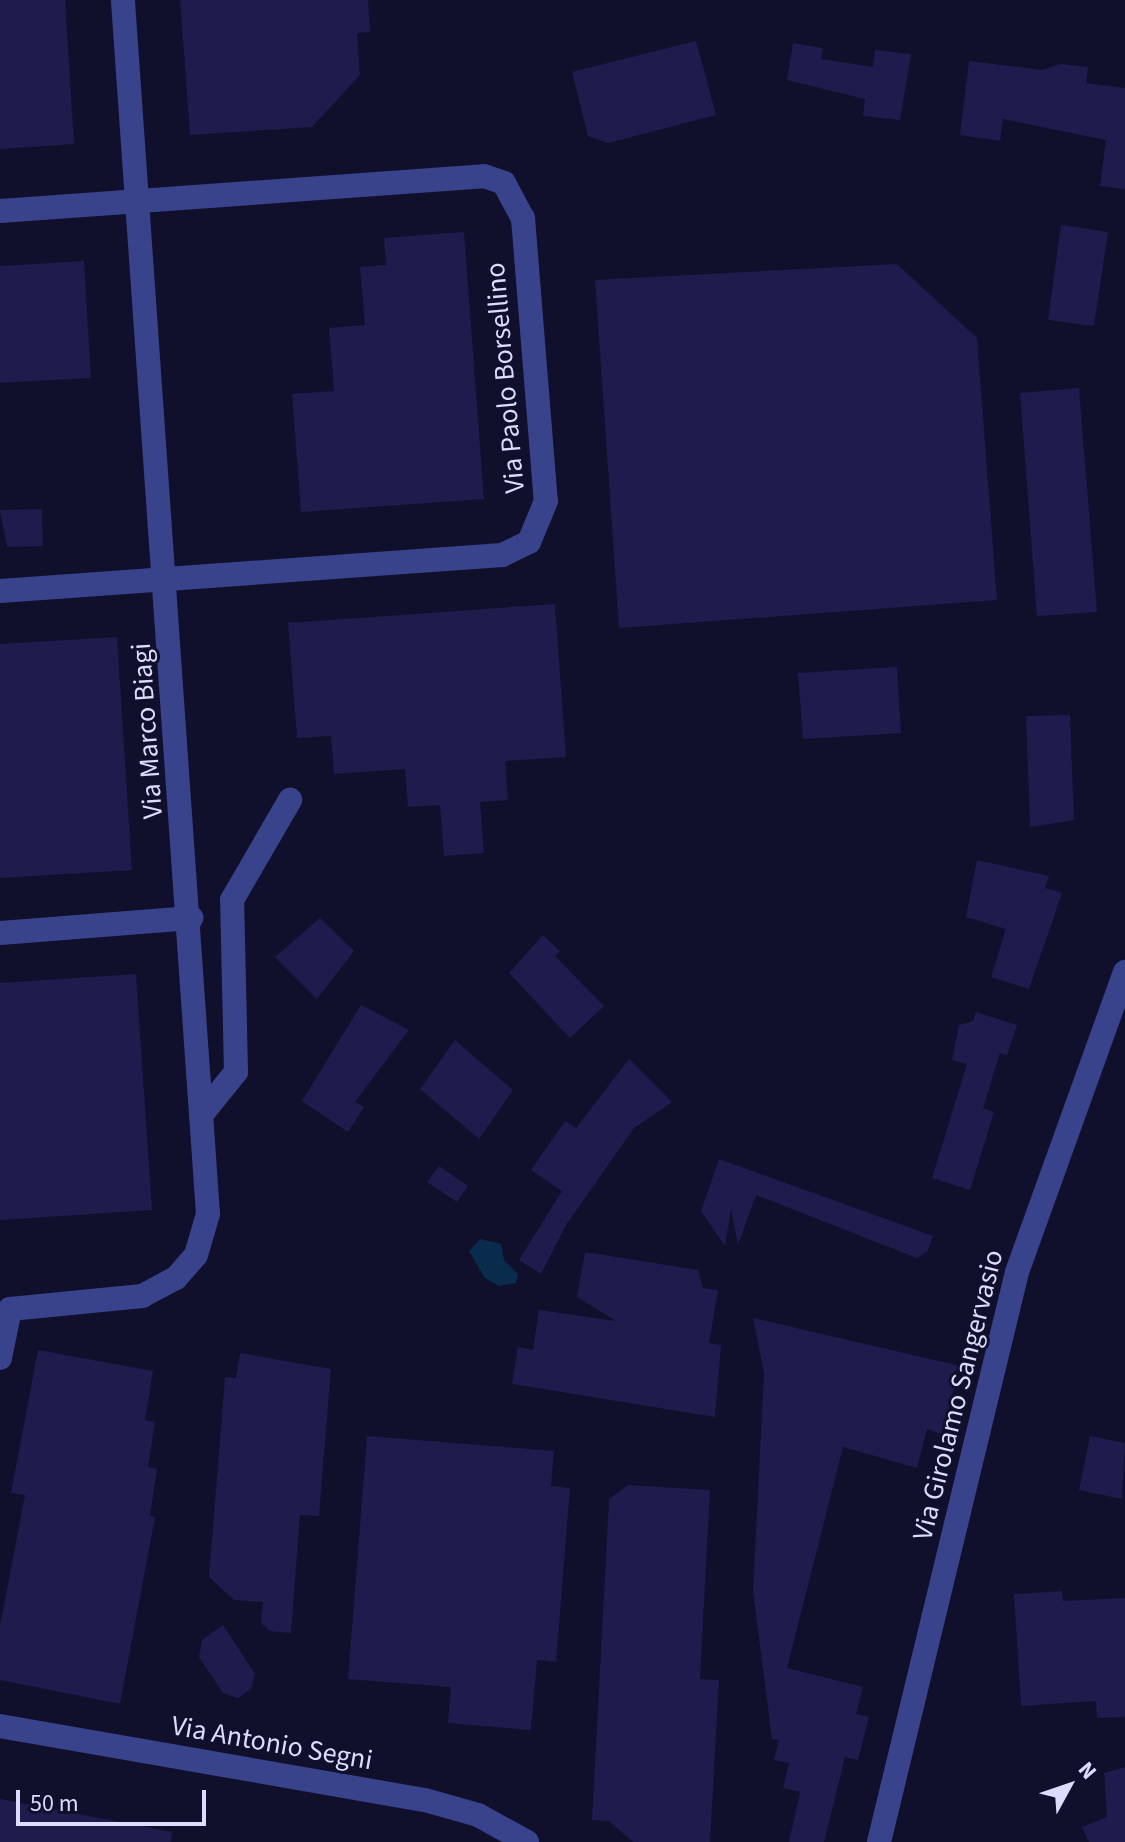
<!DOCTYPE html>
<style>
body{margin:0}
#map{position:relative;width:1125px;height:1842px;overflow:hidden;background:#11102c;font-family:"Source Sans 3",sans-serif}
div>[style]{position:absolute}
.water>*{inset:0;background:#092b4c}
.building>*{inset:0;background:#1e1b4d}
.minor>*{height:24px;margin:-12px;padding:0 12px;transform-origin:12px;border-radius:12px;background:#39438c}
span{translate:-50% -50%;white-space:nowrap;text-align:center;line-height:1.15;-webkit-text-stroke:6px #11102c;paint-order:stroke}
.street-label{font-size:28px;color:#dbdcff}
.north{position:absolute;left:1029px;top:1746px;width:80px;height:80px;-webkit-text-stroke:6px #11102c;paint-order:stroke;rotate:50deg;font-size:22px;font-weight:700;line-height:32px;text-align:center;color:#dbdcff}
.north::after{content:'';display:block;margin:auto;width:28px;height:36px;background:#dbdcff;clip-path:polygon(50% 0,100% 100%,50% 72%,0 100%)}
.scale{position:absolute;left:16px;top:1790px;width:190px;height:36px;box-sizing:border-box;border:4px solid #dbdcff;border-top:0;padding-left:10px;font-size:24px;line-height:28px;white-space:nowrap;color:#dbdcff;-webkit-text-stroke:6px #11102c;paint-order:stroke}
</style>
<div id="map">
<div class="water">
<i style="clip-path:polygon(480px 1239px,501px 1244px,504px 1260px,518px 1274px,516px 1283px,499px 1286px,485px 1278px,469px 1251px)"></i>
</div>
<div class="building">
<i style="clip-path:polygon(0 0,65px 0,74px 144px,0 149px)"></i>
<i style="clip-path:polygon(180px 0,368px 0,370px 32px,357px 33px,360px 75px,312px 127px,190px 135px)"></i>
<i style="clip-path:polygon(696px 41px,716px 115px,608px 143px,588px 136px,572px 72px)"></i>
<i style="clip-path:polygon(793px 43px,823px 48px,821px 59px,873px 67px,875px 50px,911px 54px,900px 120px,863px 116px,865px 99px,787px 80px)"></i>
<i style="clip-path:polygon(969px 61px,1042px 70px,1061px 64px,1088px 67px,1086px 83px,1125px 88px,1125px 189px,1100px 186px,1106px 140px,1003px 119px,1000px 141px,960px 135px)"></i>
<i style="clip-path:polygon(1061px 225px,1108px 232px,1094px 326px,1048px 320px)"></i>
<i style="clip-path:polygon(464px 232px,484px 499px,301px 512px,292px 394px,334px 391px,329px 328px,365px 325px,360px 267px,386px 265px,384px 238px)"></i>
<i style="clip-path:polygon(84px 261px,91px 378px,0 383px,0 266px)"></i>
<i style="clip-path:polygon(897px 264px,977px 338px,997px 600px,619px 628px,595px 280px)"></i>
<i style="clip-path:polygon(1079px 388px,1097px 612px,1037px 616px,1020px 393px)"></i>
<i style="clip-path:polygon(42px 509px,43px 546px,7px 547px,0 510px)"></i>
<i style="clip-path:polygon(555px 604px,566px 757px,505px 761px,508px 800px,480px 802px,484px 853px,444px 856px,440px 805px,408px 807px,405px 769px,334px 774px,331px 736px,297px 738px,288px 623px)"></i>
<i style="clip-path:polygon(117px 637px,132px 870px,0 878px,0 644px)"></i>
<i style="clip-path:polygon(897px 667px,901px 733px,803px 739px,798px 673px)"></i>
<i style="clip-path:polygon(1070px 715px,1074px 820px,1030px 827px,1026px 716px)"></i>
<i style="clip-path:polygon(977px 860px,1049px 876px,1045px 888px,1062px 893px,1029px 989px,991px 977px,1006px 929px,966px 917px)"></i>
<i style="clip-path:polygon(320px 918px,354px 951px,317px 999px,275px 957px)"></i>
<i style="clip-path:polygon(543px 935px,560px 951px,555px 956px,604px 1006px,570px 1038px,509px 973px)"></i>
<i style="clip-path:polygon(136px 974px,152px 1210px,0 1220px,0 983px)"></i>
<i style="clip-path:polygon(361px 1005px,409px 1030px,355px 1102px,364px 1107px,348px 1132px,302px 1101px)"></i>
<i style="clip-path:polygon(976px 1012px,1017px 1025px,1007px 1055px,1000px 1053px,983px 1108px,994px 1112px,970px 1190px,932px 1178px,967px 1064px,952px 1060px,959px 1025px,973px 1021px)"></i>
<i style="clip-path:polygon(455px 1040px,513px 1090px,479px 1139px,420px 1089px)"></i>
<i style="clip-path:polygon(629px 1059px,672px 1102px,634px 1128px,566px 1225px,541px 1274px,519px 1260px,562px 1191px,531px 1170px,565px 1121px,576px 1128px)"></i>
<i style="clip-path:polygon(719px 1159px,933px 1236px,927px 1252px,917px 1258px,756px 1195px,738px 1245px,731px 1209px,725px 1246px,701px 1211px)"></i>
<i style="clip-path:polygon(439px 1166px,468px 1186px,457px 1202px,427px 1182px)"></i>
<i style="clip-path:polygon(585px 1252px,698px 1270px,703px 1288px,718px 1290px,709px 1343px,721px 1345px,715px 1417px,512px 1384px,518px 1347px,533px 1350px,539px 1310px,616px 1321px,577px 1297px)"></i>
<i style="clip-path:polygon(753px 1318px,960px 1366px,941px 1434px,927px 1429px,917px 1468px,843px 1447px,787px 1668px,863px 1687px,856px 1714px,869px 1717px,858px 1760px,845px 1757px,824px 1842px,789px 1842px,800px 1792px,783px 1788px,789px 1763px,774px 1760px,779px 1740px,772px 1739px,753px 1591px,764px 1373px)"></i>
<i style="clip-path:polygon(38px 1350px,153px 1371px,145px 1420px,155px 1422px,148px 1467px,157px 1469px,150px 1516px,155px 1517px,120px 1704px,0 1680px,0 1626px,25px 1495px,11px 1493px)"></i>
<i style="clip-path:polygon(240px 1353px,331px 1369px,319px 1516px,300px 1515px,291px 1633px,270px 1631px,261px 1623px,263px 1602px,234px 1600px,209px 1577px,225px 1377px,236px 1378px)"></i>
<i style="clip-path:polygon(367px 1436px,554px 1451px,551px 1486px,570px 1488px,556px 1662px,537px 1660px,531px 1730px,448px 1723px,451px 1687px,348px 1679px)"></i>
<i style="clip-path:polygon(1090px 1436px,1125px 1443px,1122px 1499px,1079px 1490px)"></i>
<i style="clip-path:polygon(628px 1485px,710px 1490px,700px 1679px,719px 1680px,710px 1842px,633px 1842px,609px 1821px,592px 1820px,609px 1499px)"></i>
<i style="clip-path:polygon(1062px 1591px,1063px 1601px,1125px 1598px,1125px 1717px,1097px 1718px,1096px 1701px,1021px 1706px,1014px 1594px)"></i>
<i style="clip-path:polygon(223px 1625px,255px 1674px,251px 1689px,238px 1698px,223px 1693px,199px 1657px,202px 1640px)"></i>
<i style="clip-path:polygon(1125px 1767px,1125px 1842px,1089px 1842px,1082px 1827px,1107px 1817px,1104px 1773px)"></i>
<i style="clip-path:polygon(0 1799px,172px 1832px,171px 1842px,0 1842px)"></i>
</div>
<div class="minor">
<i style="left:0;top:211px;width:485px;rotate:-4.1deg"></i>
<i style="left:484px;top:176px;width:21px;rotate:19deg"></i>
<i style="left:504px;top:183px;width:40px;rotate:62deg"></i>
<i style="left:523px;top:218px;width:284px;rotate:85.4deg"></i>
<i style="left:546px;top:501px;width:44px;rotate:112.5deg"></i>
<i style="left:529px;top:542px;width:30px;rotate:154deg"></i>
<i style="left:502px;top:555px;width:503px;rotate:175.9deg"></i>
<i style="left:0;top:933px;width:192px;rotate:-4.5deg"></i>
<i style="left:202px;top:1114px;width:54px;rotate:-51deg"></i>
<i style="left:236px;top:1072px;width:172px;rotate:-91.3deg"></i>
<i style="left:232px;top:900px;width:116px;rotate:-59.9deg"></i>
<i style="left:0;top:1358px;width:50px;rotate:-78.5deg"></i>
<i style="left:10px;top:1309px;width:133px;rotate:-5.6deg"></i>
<i style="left:142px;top:1296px;width:38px;rotate:-28deg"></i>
<i style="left:176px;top:1278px;width:30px;rotate:-49deg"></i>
<i style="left:196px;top:1255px;width:43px;rotate:-73.7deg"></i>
<i style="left:208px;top:1214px;width:1217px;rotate:-94.01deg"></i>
<i style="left:0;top:1726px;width:431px;rotate:9.9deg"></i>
<i style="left:425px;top:1800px;width:55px;rotate:15.8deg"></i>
<i style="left:478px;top:1815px;width:56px;rotate:28.9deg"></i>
<i style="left:879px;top:1842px;width:586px;rotate:-76.39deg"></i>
<i style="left:1017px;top:1272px;width:319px;rotate:-70.2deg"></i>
</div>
<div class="street-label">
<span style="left:505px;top:378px;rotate:-95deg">Via Paolo Borsellino</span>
<span style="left:147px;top:731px;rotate:-94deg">Via Marco Biagi</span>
<span style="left:958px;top:1395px;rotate:-76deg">Via Girolamo Sangervasio</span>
<span style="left:272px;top:1743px;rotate:10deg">Via Antonio Segni</span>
</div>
<div class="north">N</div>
<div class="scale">50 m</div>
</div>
